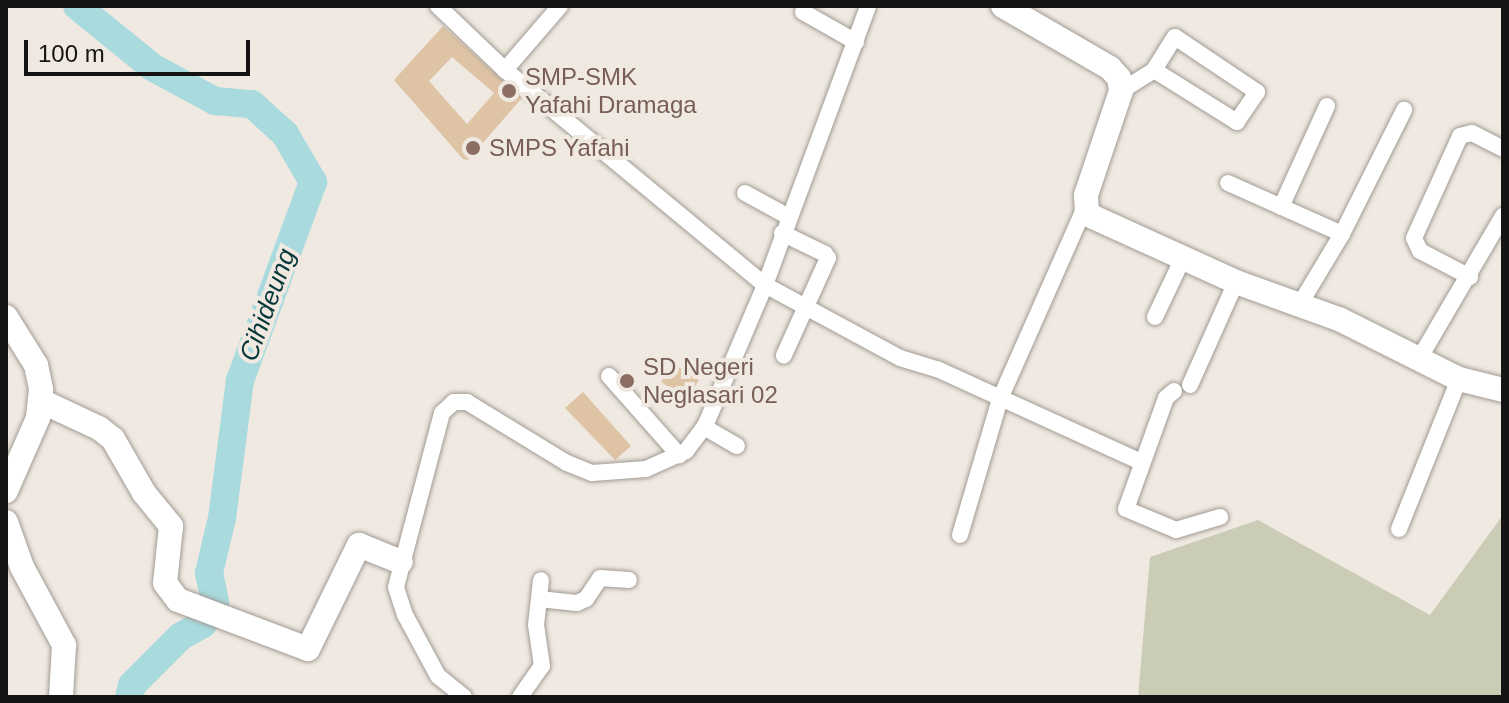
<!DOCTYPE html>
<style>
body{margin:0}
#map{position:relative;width:1509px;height:703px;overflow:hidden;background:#efe9e1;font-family:Arial,sans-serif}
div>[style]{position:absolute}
.green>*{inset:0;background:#caccb5}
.river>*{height:28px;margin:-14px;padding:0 14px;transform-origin:14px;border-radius:14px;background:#a8dade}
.building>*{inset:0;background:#dec4a5}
.roads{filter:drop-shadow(0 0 2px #a19b94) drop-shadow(0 0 2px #a19b94)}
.street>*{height:16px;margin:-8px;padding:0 8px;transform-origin:8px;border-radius:8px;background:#fff}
.secondary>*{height:24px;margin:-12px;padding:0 12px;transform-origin:12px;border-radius:12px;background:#fff}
.dots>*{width:22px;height:22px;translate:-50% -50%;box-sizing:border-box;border:4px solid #efe9e1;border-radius:50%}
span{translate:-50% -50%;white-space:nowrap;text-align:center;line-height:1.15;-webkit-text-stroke:8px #efe9e1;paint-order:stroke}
.education-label{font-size:24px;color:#785e54}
.left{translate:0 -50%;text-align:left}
.water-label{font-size:26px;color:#06373b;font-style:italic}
.frame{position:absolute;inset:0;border:8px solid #161412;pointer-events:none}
.scale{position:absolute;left:24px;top:40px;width:226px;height:36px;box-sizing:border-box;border:4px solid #161412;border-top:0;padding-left:10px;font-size:24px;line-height:28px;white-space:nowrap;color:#161412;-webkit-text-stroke:6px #efe9e1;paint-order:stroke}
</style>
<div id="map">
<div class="green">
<i style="clip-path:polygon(1503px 515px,1503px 697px,1138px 697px,1150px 557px,1258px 520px,1430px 615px)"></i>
</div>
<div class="river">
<i style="left:77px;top:6px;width:97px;rotate:39.1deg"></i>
<i style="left:152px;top:67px;width:72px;rotate:28.4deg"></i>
<i style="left:215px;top:101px;width:37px;rotate:5deg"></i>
<i style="left:252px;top:104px;width:45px;rotate:42.3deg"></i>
<i style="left:285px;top:134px;width:56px;rotate:59.7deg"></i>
<i style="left:313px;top:182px;width:211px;rotate:110.2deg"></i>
<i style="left:240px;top:380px;width:139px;rotate:97.4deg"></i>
<i style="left:222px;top:518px;width:57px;rotate:103.3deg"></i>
<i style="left:209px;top:573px;width:30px;rotate:78deg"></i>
<i style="left:215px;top:602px;width:25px;rotate:119deg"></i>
<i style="left:203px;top:624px;width:25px;rotate:151deg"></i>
<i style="left:181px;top:636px;width:69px;rotate:135deg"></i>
<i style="left:132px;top:685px;width:12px;rotate:104deg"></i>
</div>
<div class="building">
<i style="clip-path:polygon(evenodd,443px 26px,522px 98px,468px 160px,463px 159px,394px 80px,443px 26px,452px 57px,494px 93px,467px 124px,429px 81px,452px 57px)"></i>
<i style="clip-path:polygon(672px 363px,699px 380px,687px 399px,661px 382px)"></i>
<i style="clip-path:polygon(583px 392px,631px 446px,615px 460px,565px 408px)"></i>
</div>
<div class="roads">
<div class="street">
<i style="left:438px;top:6px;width:93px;rotate:43.7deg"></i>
<i style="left:505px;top:70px;width:337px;rotate:39.6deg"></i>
<i style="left:765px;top:285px;width:153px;rotate:28.4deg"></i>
<i style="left:900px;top:358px;width:39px;rotate:17deg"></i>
<i style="left:937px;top:369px;width:224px;rotate:24.5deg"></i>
<i style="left:803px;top:12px;width:61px;rotate:29.5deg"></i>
<i style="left:505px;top:70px;width:84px;rotate:-49.3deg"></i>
<i style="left:1121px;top:91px;width:39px;rotate:-32deg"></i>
<i style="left:1154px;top:70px;width:39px;rotate:-58deg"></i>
<i style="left:1175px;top:37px;width:99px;rotate:33.9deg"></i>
<i style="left:1257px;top:92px;width:36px;rotate:124deg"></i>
<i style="left:1237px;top:122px;width:98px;rotate:-147.9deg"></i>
<i style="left:1228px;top:183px;width:125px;rotate:24.1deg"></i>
<i style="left:745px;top:193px;width:50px;rotate:28.6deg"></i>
<i style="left:1281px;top:207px;width:111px;rotate:-65.5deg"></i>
<i style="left:782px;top:233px;width:48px;rotate:26deg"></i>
<i style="left:825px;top:254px;width:5px;rotate:53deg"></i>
<i style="left:828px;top:258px;width:107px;rotate:114.4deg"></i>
<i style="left:1470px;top:277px;width:56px;rotate:-152.5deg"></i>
<i style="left:1420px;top:251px;width:14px;rotate:-115deg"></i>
<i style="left:1414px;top:238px;width:112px;rotate:-65.7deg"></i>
<i style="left:1460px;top:136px;width:12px;rotate:-14deg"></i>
<i style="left:1472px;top:133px;width:35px;rotate:27deg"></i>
<i style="left:1300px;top:304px;width:82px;rotate:-59deg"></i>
<i style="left:1342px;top:234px;width:139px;rotate:-63.4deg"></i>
<i style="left:1155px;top:317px;width:65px;rotate:-64.6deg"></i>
<i style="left:1419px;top:359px;width:166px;rotate:-59.6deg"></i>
<i style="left:609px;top:376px;width:106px;rotate:48.5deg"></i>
<i style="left:1190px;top:385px;width:113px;rotate:-65.9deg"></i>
<i style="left:1174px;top:391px;width:11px;rotate:139deg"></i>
<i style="left:1166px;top:398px;width:118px;rotate:109.8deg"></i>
<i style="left:1126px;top:509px;width:54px;rotate:22.8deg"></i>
<i style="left:1176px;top:530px;width:46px;rotate:-16.5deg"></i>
<i style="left:704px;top:427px;width:38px;rotate:30deg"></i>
<i style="left:1399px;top:529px;width:162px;rotate:-68.2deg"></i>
<i style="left:960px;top:535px;width:142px;rotate:-73.6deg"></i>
<i style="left:1000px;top:399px;width:212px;rotate:-66.1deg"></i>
<i style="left:539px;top:599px;width:38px;rotate:6deg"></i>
<i style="left:577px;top:603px;width:10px;rotate:-24deg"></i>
<i style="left:586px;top:599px;width:25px;rotate:-56deg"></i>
<i style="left:600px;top:578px;width:29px;rotate:4deg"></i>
<i style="left:464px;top:697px;width:33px;rotate:-141deg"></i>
<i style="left:438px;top:676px;width:69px;rotate:-118.4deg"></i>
<i style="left:405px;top:615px;width:29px;rotate:-108deg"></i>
<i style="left:396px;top:587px;width:180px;rotate:-75.2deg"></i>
<i style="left:442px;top:413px;width:16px;rotate:-43deg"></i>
<i style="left:454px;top:402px;width:13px"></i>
<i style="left:467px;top:402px;width:117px;rotate:31.4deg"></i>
<i style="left:567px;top:463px;width:27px;rotate:22deg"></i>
<i style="left:592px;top:473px;width:54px;rotate:-4.2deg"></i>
<i style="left:646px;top:469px;width:44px;rotate:-24.2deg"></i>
<i style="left:686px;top:451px;width:31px;rotate:-53deg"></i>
<i style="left:705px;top:426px;width:153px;rotate:-66.9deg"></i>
<i style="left:765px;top:285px;width:297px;rotate:-69.7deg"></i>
<i style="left:520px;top:697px;width:38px;rotate:-55deg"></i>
<i style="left:542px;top:666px;width:41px;rotate:-98.3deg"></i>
<i style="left:536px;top:625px;width:45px;rotate:-83.7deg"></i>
</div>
<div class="secondary">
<i style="left:1003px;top:6px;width:124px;rotate:30.1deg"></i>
<i style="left:1110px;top:68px;width:13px;rotate:48deg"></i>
<i style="left:1119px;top:78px;width:13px;rotate:81deg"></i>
<i style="left:1121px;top:91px;width:110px;rotate:108.6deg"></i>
<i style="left:1086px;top:195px;width:17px;rotate:87deg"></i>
<i style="left:1087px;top:212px;width:8px;rotate:40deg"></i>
<i style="left:1093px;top:217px;width:157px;rotate:24.4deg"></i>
<i style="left:1236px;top:282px;width:109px;rotate:19.8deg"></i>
<i style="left:1339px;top:319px;width:134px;rotate:26.6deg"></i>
<i style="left:1459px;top:379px;width:45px;rotate:14deg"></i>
<i style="left:6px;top:317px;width:57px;rotate:58deg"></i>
<i style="left:36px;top:365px;width:25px;rotate:78deg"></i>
<i style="left:41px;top:389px;width:29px;rotate:96deg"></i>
<i style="left:38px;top:418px;width:80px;rotate:113.7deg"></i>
<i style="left:41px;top:401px;width:64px;rotate:25deg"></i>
<i style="left:99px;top:428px;width:18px;rotate:38deg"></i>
<i style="left:113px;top:439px;width:62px;rotate:60.1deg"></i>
<i style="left:144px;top:493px;width:43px;rotate:50.7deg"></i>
<i style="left:171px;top:526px;width:57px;rotate:96deg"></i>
<i style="left:165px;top:583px;width:21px;rotate:53deg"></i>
<i style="left:178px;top:600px;width:139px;rotate:20.7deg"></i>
<i style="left:308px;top:649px;width:116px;rotate:-63.9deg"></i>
<i style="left:359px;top:545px;width:45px;rotate:22deg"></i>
<i style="left:6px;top:522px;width:48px;rotate:70.4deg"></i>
<i style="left:22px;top:567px;width:89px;rotate:61.7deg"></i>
<i style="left:64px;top:645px;width:52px;rotate:93.3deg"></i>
</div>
</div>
<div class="dots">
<i style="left:509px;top:91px;background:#8d6e63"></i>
<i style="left:473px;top:148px;background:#8d6e63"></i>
<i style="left:627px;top:381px;background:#8d6e63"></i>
</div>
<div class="education-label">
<span class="left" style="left:525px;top:91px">SMP-SMK<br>Yafahi Dramaga</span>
<span class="left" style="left:489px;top:148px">SMPS Yafahi</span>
<span class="left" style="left:643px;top:381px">SD Negeri<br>Neglasari 02</span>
</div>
<div class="water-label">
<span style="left:268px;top:305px;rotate:-70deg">Cihideung</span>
</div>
<div class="frame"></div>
<div class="scale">100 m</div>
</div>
